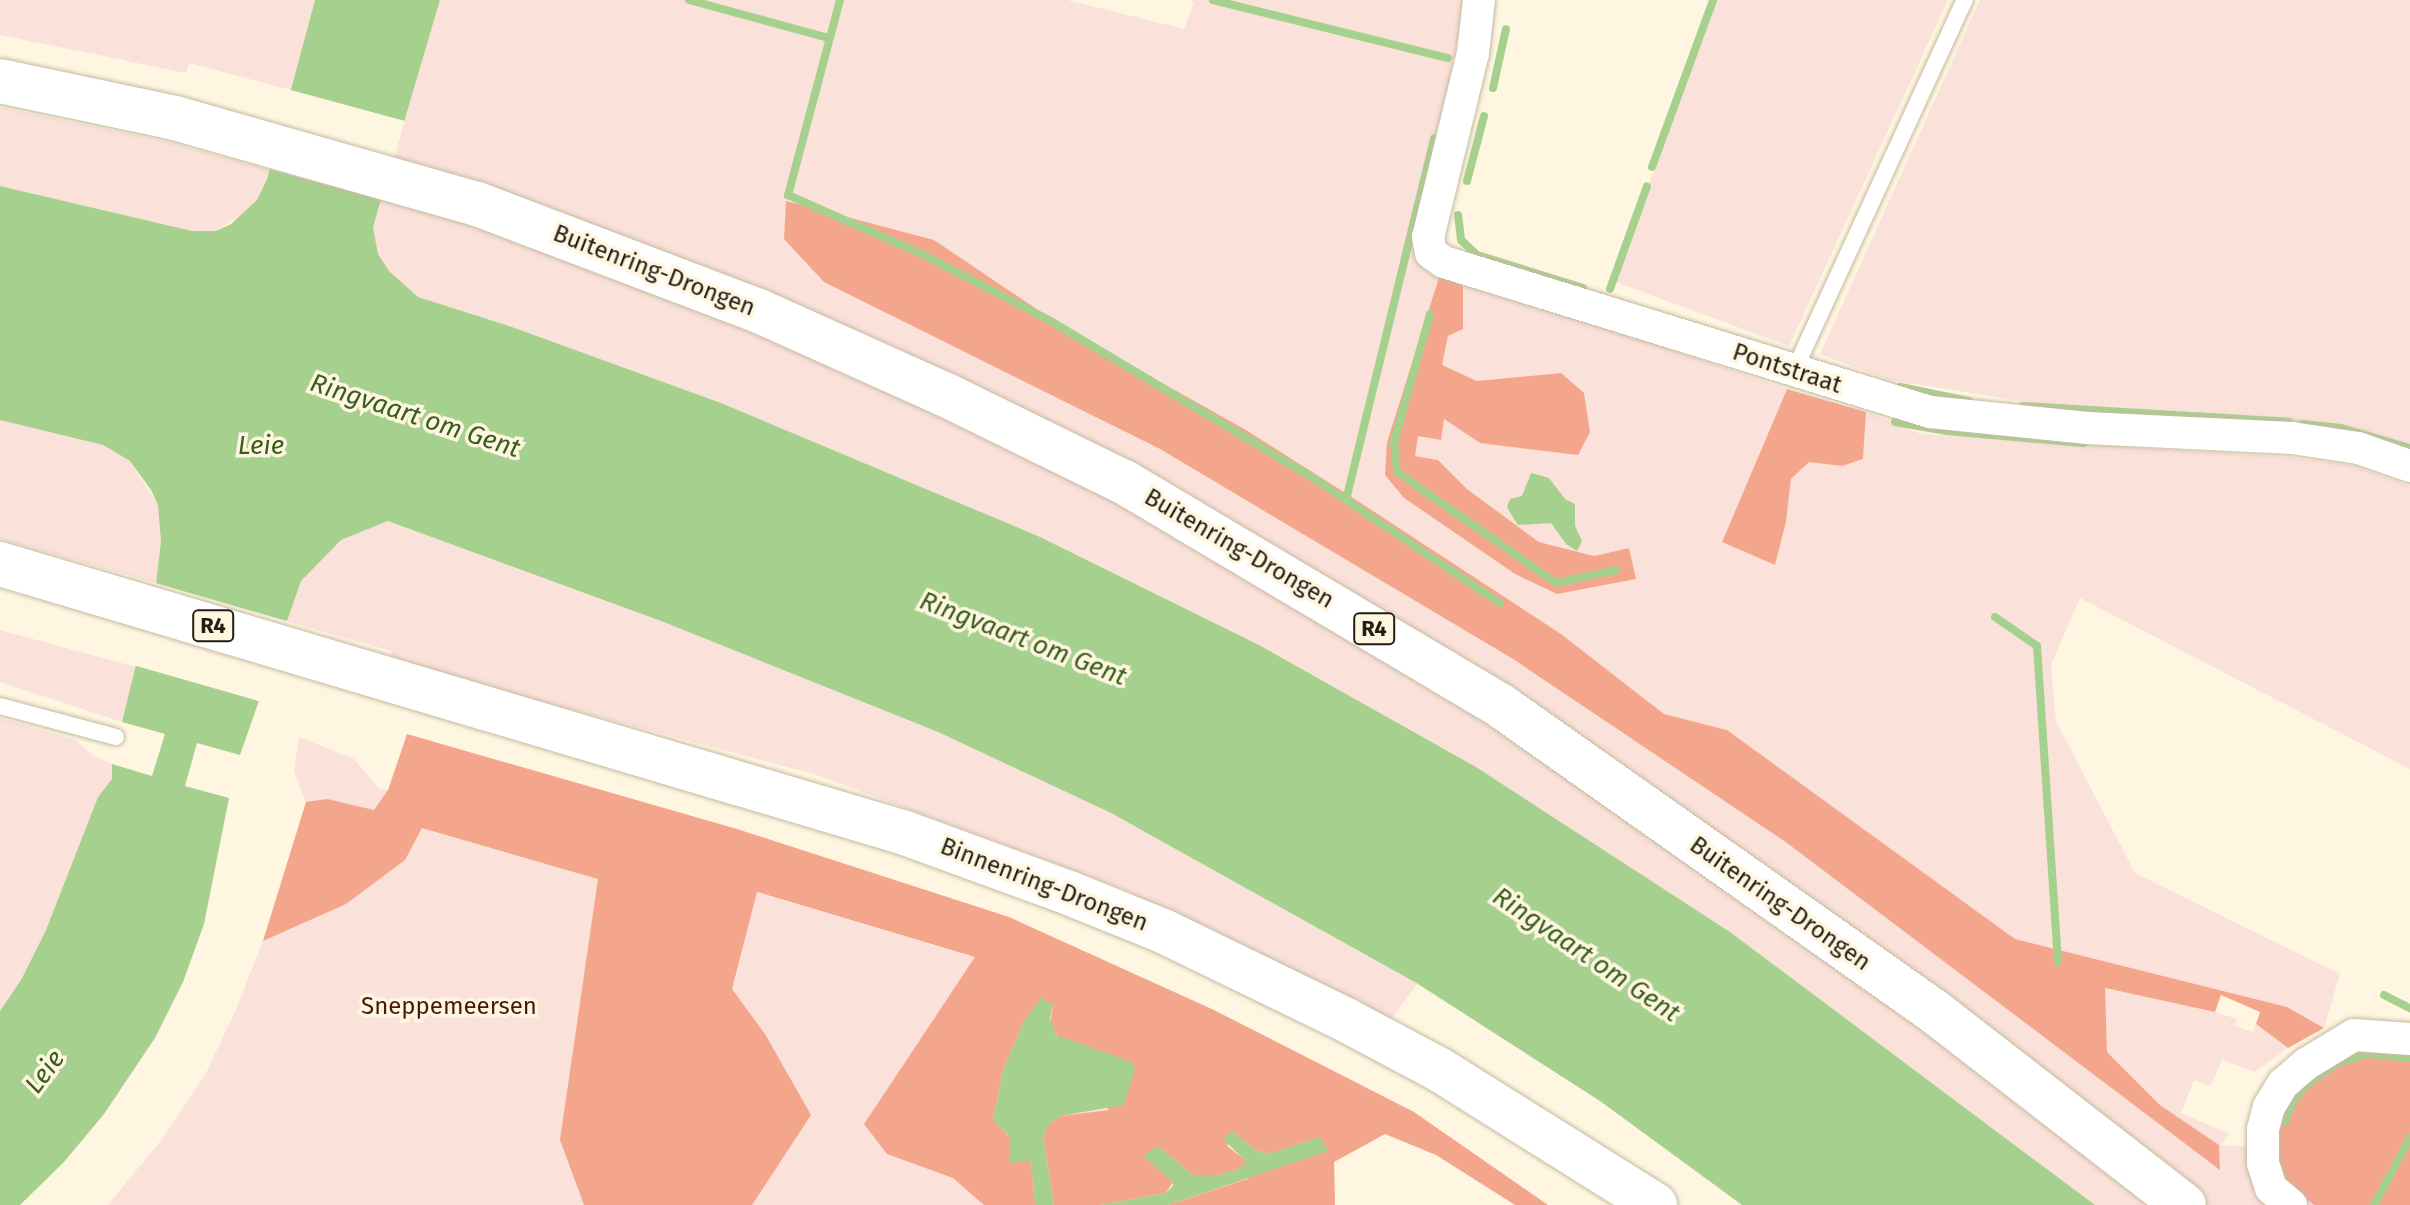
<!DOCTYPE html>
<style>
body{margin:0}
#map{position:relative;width:2410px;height:1205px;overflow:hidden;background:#fff6e1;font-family:"Fira Sans",sans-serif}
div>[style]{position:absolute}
.green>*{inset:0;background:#fae1d9}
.forest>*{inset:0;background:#f4a68d}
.water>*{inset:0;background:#a6d08e}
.pier>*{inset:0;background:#fff6e1}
.stream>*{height:8px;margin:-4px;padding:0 4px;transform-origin:4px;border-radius:4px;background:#a6d08e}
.roads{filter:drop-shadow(0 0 2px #c5baa1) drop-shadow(0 0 2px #c5baa1)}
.lane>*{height:16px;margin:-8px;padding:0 8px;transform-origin:8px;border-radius:8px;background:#fff}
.street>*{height:32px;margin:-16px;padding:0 16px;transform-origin:16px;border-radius:16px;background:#fff}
.highway>*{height:44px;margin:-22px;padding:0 22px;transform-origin:22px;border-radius:22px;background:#fff}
span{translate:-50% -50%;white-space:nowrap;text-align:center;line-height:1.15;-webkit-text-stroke:7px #fff6e1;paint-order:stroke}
.shield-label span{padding:2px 6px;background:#fff6e1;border:2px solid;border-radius:6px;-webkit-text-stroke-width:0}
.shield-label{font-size:22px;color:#221e14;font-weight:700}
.street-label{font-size:24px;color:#221e14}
.park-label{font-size:24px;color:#481808}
.water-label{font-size:26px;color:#375e1c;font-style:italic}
</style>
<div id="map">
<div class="green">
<i style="clip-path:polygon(0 0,315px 0,291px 90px,189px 63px,186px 73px,0 35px)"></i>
<i style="clip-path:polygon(440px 0,1067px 0,1184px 29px,1194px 2px,1190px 0,1466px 0,1447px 92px,1442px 268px,1387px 441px,1404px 498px,1515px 574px,1557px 593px,1629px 548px,1594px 556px,1539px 542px,1467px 489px,1438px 460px,1414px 456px,1418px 436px,1444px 419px,1480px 443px,1561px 373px,1477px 381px,1442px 365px,1448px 336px,1463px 328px,1463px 286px,1557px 311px,1787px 389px,1722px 541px,1775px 565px,1786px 522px,1791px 479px,1809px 461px,1842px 466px,1863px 459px,1866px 412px,1921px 434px,2290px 457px,2353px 466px,2410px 486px,2410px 769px,2080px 598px,2051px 665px,2056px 721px,2135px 873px,2340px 974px,2324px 1028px,2287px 1007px,2015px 939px,1727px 730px,1664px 714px,1561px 634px,1347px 494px,1071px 332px,934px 240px,824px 282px,1160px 449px,1513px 659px,1787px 843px,2219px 1169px,2219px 1145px,2160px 1105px,2107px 1052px,2104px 988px,2215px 1012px,2237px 1019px,2235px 1026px,2253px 1032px,2256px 1024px,2288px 1048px,2255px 1072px,2222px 1060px,2211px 1086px,2194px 1080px,2181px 1113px,2230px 1134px,2220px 1145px,2276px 1148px,2283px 1179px,2314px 1205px,2095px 1205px,1730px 932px,1476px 767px,1259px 645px,1038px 536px,721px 403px,512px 327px,418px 297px,389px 271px,378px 254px,373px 227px)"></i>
<i style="clip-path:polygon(1717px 0,1948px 0,1789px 346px,1613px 281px)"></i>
<i style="clip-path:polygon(1980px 0,2410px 0,2410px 452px,2318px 424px,2048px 405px,1889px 380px,1820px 354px)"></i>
<i style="clip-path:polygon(0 107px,168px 142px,269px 170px,267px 178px,257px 200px,246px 212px,215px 231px,192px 231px,0 186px)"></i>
<i style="clip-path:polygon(0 420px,103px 445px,130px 461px,158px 505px,161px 541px,156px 583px,0 539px)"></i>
<i style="clip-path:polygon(388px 521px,661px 621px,938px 732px,1111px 813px,1417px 984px,1389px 1022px,1124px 889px,817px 775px,390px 661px,392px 651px,286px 621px,301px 581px,316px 562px,341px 540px)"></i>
<i style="clip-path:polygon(0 630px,136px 667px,122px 722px,0 682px)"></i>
<i style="clip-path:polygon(0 718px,76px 740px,92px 755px,112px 764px,112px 779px,98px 797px,46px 930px,21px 980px,0 1011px)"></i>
<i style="clip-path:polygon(299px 737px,354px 759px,379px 788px,468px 807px,1045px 978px,1385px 1134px,1334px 1162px,1335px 1205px,108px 1205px,162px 1139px,205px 1075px,235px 1012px,263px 941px,306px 803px,294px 771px)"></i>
</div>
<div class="forest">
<i style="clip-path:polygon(786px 201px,934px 240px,1071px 332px,1246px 430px,1347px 494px,1561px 634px,1664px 714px,1727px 730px,2015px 939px,2287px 1007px,2324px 1028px,2288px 1048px,2256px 1024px,2260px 1012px,2221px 995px,2215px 1012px,2105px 988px,2107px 1052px,2160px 1105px,2219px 1145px,2220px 1170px,1787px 843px,1513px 659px,1160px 449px,824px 282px,784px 239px)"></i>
<i style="clip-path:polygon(1442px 268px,1463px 286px,1463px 329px,1448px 336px,1442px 365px,1477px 381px,1561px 373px,1584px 393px,1590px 432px,1578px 455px,1480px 443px,1444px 419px,1441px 440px,1418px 436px,1415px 456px,1438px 460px,1467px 489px,1539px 542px,1594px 556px,1629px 548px,1636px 579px,1557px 594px,1515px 574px,1404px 498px,1385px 475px,1387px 442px)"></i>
<i style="clip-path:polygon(1787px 389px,1866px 412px,1863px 459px,1842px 466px,1809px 462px,1791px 479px,1786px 522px,1775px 565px,1722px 542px)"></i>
<i style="clip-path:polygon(407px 734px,737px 829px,1009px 917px,1214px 1010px,1414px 1112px,1548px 1205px,1515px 1205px,1436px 1155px,1385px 1134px,1334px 1162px,1335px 1205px,1168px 1205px,1247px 1179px,1320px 1137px,1268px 1154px,1257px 1151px,1232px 1131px,1227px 1146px,1248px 1162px,1239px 1169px,1217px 1176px,1194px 1176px,1158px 1146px,1173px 1182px,1166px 1193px,1100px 1205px,1054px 1205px,1043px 1136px,1048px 1125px,1060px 1116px,1109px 1110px,1050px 1025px,1053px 1005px,1024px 1021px,1003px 1071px,993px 1119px,1031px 1160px,1035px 1205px,984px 1205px,953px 1178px,887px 1154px,864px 1124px,975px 957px,757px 892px,732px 989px,765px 1034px,811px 1115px,752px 1205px,584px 1205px,560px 1140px,598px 879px,422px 828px,405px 860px,346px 904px,263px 941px,306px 802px,327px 799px,374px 810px,388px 790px)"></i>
<i style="clip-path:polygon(2358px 1051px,2410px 1054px,2410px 1205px,2314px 1205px,2283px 1179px,2278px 1167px,2278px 1132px,2294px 1092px,2312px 1075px)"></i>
</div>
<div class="water">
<i style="clip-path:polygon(315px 0,440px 0,373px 227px,378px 254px,389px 271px,418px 297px,512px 327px,721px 403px,1038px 536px,1259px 645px,1476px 767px,1730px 932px,2095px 1205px,1742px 1205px,1600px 1101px,1418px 984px,1111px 813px,938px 732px,661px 621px,388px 521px,341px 540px,301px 581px,240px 755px,197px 743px,185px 786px,229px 798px,204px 924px,183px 982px,155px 1038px,104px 1114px,64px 1162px,20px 1205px,0 1205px,0 1011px,21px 980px,46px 930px,98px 797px,112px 779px,112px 764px,152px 776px,165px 734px,122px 722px,156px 583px,161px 541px,158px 505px,151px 490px,130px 461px,103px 445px,0 420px,0 186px,192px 231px,216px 231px,231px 224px,257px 200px,267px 179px)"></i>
<i style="clip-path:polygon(1531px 473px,1549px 478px,1565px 499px,1575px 504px,1575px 526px,1582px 541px,1577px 551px,1566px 544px,1551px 523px,1518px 525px,1511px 514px,1507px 507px,1510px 499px,1522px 496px)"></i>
<i style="clip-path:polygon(1041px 998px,1053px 1005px,1050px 1018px,1056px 1035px,1132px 1062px,1135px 1069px,1124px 1105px,1060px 1116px,1048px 1125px,1043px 1136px,1054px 1205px,1035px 1205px,1031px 1161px,1009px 1163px,1010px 1137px,993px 1119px,1003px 1071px,1024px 1021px)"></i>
<i style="clip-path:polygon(1232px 1131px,1257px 1151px,1267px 1154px,1320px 1137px,1328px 1151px,1168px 1205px,1100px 1205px,1166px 1193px,1173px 1186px,1173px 1182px,1143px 1156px,1158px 1146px,1194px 1176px,1217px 1176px,1239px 1169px,1247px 1162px,1223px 1139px)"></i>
</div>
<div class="pier">
<i style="clip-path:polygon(287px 89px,405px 121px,382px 200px,265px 168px)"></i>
<i style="clip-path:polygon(152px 582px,290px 622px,262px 702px,133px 665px)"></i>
</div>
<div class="stream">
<i style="left:689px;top:0;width:145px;rotate:15.2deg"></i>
<i style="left:840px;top:0;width:202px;rotate:104.9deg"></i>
<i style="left:788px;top:195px;width:146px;rotate:23.8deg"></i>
<i style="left:922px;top:254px;width:143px;rotate:27.5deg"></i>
<i style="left:1049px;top:320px;width:308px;rotate:30.9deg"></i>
<i style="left:1313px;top:478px;width:225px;rotate:33.8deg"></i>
<i style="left:1213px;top:0;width:242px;rotate:13.9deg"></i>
<i style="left:1493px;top:88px;width:60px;rotate:-77.6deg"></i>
<i style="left:1652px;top:167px;width:178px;rotate:-69.9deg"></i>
<i style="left:1467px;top:181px;width:67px;rotate:-75.3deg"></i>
<i style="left:1458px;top:215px;width:25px;rotate:83deg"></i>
<i style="left:1461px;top:240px;width:22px;rotate:43deg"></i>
<i style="left:1477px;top:255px;width:111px;rotate:17.3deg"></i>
<i style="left:1610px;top:289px;width:109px;rotate:-70.2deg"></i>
<i style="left:1430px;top:314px;width:133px;rotate:105.7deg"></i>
<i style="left:1394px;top:442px;width:30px;rotate:84deg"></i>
<i style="left:1397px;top:472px;width:194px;rotate:34.9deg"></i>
<i style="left:1556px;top:583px;width:61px;rotate:-12.2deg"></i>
<i style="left:1900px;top:387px;width:70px;rotate:11.5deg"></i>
<i style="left:2023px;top:406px;width:266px;rotate:3.4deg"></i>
<i style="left:1895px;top:422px;width:53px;rotate:9.8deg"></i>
<i style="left:1947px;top:431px;width:137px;rotate:5deg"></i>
<i style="left:2302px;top:424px;width:39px;rotate:6deg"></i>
<i style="left:2341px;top:428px;width:72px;rotate:16.2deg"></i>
<i style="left:1346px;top:500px;width:372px;rotate:-76.3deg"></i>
<i style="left:1995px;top:617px;width:51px;rotate:34.6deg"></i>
<i style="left:2037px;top:646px;width:316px;rotate:86.2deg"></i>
<i style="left:2384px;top:995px;width:29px;rotate:27deg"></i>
<i style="left:2285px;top:1121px;width:23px;rotate:-67deg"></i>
<i style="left:2294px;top:1100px;width:23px;rotate:-49deg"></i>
<i style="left:2309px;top:1083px;width:35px;rotate:-35deg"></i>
<i style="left:2338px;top:1063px;width:31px;rotate:-17deg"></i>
<i style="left:2368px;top:1054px;width:42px;rotate:5.4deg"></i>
<i style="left:2374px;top:1205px;width:76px;rotate:-61.8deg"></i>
</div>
<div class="roads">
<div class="lane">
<i style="left:1794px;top:371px;width:409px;rotate:-65.3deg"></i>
<i style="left:0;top:706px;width:120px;rotate:15deg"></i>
</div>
<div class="street">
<i style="left:1479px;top:0;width:53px;rotate:96.5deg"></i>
<i style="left:1473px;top:53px;width:189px;rotate:103.7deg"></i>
<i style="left:1428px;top:237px;width:16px;rotate:79deg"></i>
<i style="left:1431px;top:253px;width:16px;rotate:35deg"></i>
<i style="left:1444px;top:262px;width:509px;rotate:17.15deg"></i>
<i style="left:1930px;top:412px;width:158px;rotate:5.8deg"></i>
<i style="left:2087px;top:428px;width:205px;rotate:2.8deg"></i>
<i style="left:2292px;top:438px;width:67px;rotate:8.6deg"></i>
<i style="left:2358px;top:448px;width:55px;rotate:19.1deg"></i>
<i style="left:2291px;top:1205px;width:26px;rotate:-140deg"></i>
<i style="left:2271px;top:1188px;width:26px;rotate:-108deg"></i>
<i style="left:2263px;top:1163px;width:34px;rotate:-90deg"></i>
<i style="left:2263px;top:1129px;width:23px;rotate:-75deg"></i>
<i style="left:2269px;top:1107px;width:27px;rotate:-59deg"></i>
<i style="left:2283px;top:1084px;width:30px;rotate:-41deg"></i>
<i style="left:2306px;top:1064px;width:56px;rotate:-31.1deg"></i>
<i style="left:2354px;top:1035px;width:56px;rotate:4.1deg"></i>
</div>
<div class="highway">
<i style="left:0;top:81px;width:179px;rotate:11.9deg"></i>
<i style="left:175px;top:118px;width:314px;rotate:15.9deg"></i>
<i style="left:477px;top:204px;width:302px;rotate:20.8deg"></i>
<i style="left:759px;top:311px;width:203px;rotate:24.2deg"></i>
<i style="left:944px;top:394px;width:200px;rotate:26.1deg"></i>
<i style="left:1124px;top:482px;width:439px;rotate:30.7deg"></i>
<i style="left:1501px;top:706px;width:531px;rotate:35.19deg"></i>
<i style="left:1935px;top:1012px;width:315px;rotate:37.8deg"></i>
<i style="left:0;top:564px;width:944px;rotate:16.55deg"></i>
<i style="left:905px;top:833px;width:175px;rotate:20.1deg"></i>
<i style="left:1069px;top:893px;width:101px;rotate:22deg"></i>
<i style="left:1163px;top:931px;width:203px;rotate:25.9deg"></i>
<i style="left:1346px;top:1020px;width:106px;rotate:28deg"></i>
<i style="left:1440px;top:1070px;width:254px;rotate:32.1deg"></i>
</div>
</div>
<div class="shield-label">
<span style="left:213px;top:626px">R4</span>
<span style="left:1374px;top:629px">R4</span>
</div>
<div class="street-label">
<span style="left:654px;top:271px;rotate:21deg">Buitenring-Drongen</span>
<span style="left:1787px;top:369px;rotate:18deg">Pontstraat</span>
<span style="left:1239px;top:549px;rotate:30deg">Buitenring-Drongen</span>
<span style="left:1044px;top:885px;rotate:21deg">Binnenring-Drongen</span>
<span style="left:1780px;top:904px;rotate:35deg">Buitenring-Drongen</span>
</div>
<div class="park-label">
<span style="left:449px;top:1007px">Sneppemeersen</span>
</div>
<div class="water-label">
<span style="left:415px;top:416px;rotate:18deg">Ringvaart om Gent</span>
<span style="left:261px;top:446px">Leie</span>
<span style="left:1023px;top:639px;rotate:21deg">Ringvaart om Gent</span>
<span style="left:1586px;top:955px;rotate:34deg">Ringvaart om Gent</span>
<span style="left:45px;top:1072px;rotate:-53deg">Leie</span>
</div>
</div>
